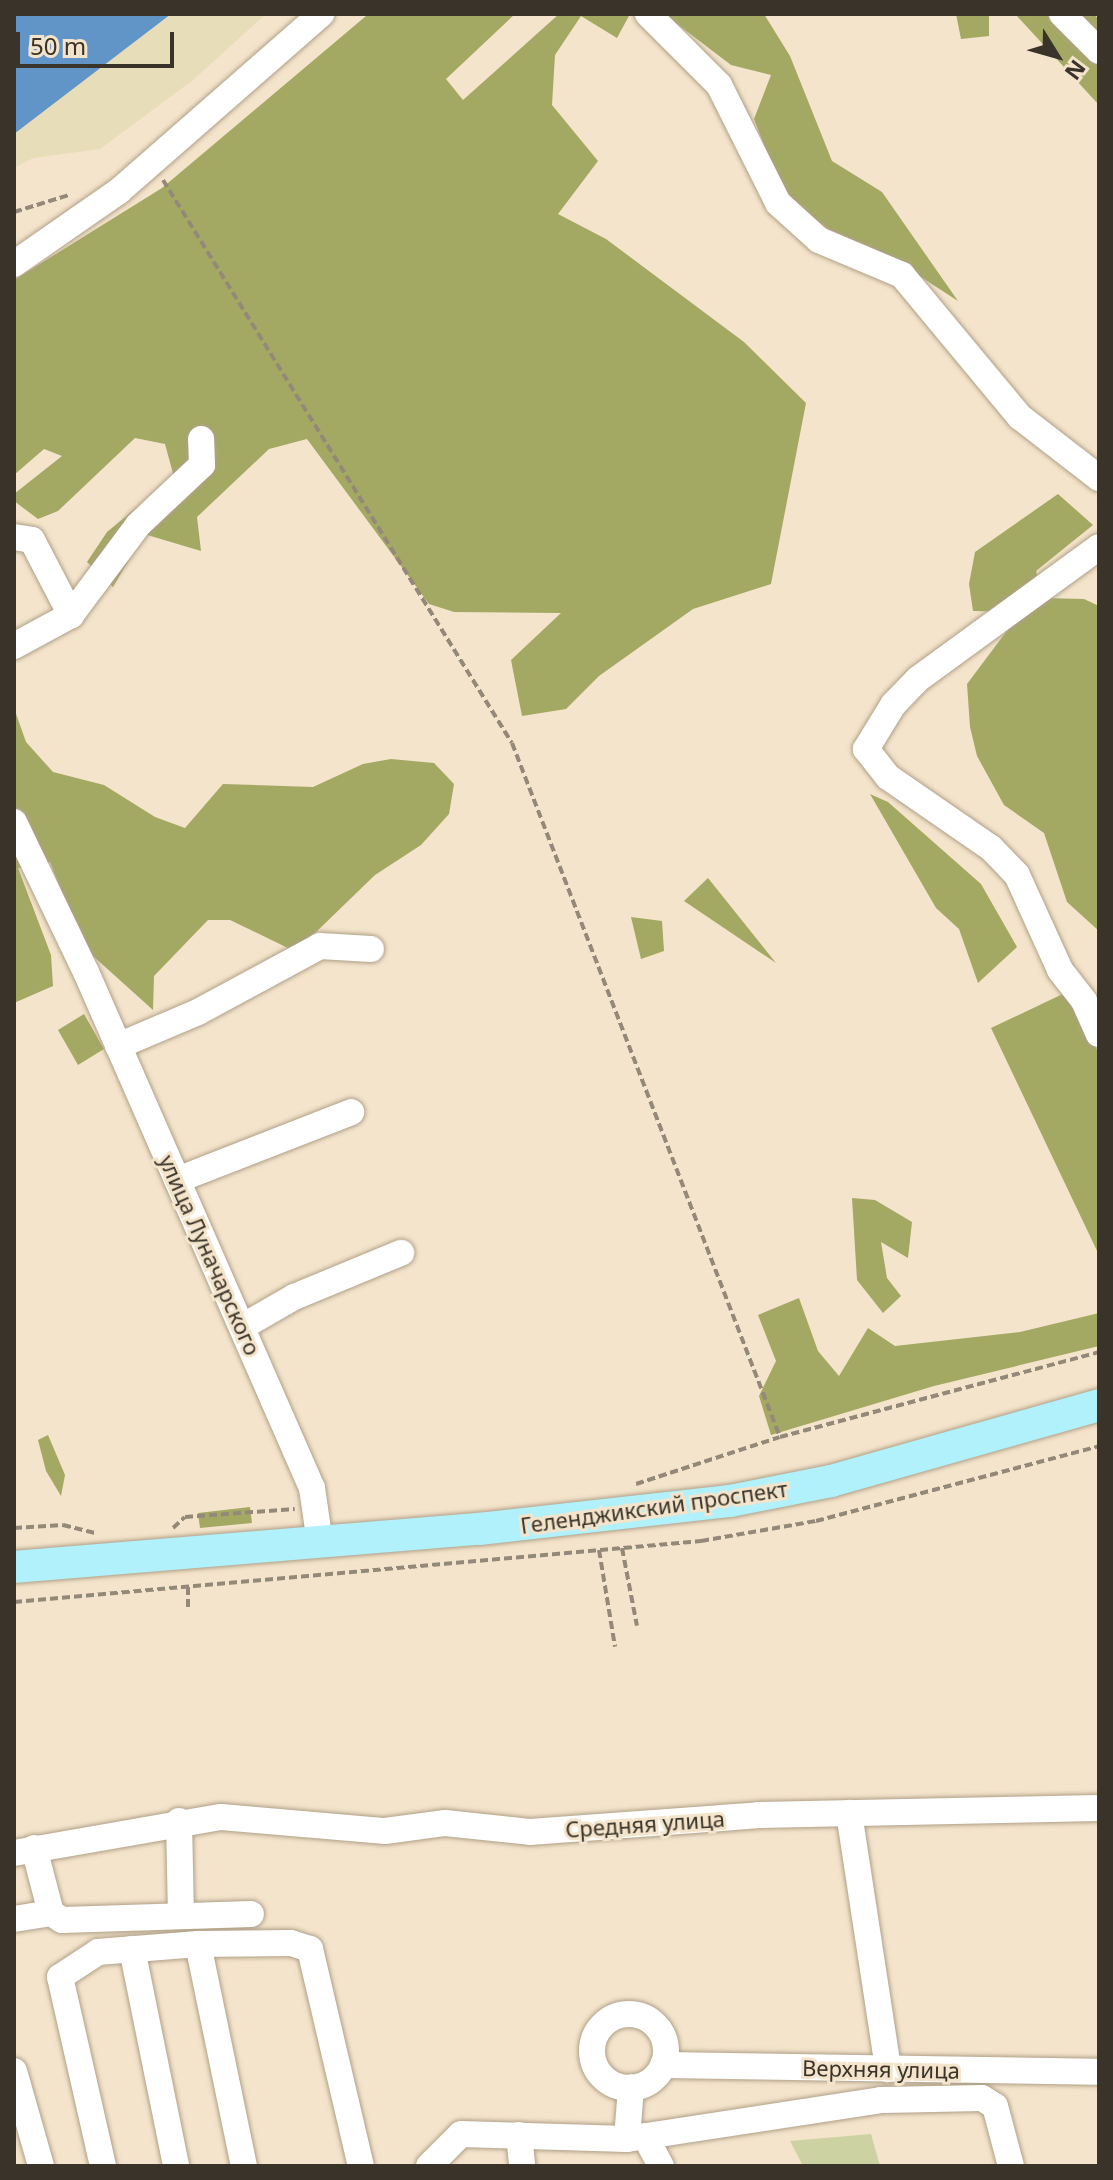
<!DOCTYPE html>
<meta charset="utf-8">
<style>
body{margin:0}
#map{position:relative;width:1113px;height:2180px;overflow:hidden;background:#f4e4cb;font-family:"Noto Sans",sans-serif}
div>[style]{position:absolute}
.green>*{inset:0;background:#cdd2a2}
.forest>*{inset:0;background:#a3a962}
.sand>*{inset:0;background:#e7ddb8}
.water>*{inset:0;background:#6195c7}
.path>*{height:4px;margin-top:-2px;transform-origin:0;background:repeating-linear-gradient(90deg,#948978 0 8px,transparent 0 12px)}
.roads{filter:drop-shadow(0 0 2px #b0a088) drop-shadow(0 0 2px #b0a088)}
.minor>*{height:26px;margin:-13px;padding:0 13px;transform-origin:13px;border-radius:13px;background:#fff}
.minor>.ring{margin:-13px;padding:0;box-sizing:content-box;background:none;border:26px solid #fff;border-radius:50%}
.major>*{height:32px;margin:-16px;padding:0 16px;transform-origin:16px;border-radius:16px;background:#b0f1fb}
span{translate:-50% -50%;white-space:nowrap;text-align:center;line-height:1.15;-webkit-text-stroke:6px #f4e4cb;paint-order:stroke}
.street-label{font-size:22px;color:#393329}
.frame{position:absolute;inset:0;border:16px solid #393329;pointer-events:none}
.north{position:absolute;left:1017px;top:16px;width:80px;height:80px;-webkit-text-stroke:6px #f4e4cb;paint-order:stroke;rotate:127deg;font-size:22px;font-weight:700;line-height:32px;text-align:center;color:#393329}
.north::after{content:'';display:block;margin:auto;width:28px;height:36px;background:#393329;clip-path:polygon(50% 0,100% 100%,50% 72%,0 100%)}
.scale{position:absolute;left:16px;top:32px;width:158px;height:36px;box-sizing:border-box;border:4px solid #393329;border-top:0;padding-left:10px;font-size:24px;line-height:28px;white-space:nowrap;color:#393329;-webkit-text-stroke:6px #f4e4cb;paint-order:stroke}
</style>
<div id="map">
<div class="green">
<i style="clip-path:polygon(871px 2134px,880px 2166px,803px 2166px,790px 2141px)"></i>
</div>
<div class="forest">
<i style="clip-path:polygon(515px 14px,446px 79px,463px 100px,559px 14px,630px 14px,617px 38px,581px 16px,555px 55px,552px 105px,598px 161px,558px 214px,606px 239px,744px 342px,806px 403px,771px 584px,693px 609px,599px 676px,566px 709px,522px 716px,511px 660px,561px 613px,454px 612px,429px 604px,307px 439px,269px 449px,197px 517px,201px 551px,144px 534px,113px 587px,87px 562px,107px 532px,174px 477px,165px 444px,135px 438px,58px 511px,38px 519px,14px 501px,14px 494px,62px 456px,44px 449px,14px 475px,14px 280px,162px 188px,366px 16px)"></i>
<i style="clip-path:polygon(664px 14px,764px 14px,790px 56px,832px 161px,882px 192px,958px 301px,887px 255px,828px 229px,784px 197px,754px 119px,771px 75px,731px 65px)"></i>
<i style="clip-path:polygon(956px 14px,989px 14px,989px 36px,961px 39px)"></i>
<i style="clip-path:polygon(1015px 14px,1094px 14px,1099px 20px,1099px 105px)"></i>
<i style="clip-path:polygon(1058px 494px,1093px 525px,1036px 571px,1042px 598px,1084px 599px,1099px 606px,1099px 931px,1067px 902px,1044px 833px,1004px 805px,977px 756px,970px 727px,967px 684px,1021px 612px,973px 611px,969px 584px,975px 552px)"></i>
<i style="clip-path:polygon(14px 708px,26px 742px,53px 772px,104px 785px,155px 817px,185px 828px,223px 784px,313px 787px,363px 764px,391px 759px,434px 763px,454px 784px,449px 814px,421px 845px,375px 875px,314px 934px,290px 949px,230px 920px,208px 920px,154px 976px,153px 1010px,83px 947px,50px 862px,18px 868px,51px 955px,53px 986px,14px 1003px)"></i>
<i style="clip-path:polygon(870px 794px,888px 802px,981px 884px,1017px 947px,978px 983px,959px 929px,936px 908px)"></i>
<i style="clip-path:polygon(708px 878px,776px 963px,684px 901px)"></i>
<i style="clip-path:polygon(631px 917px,662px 921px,664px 951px,641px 959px)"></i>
<i style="clip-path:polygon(1069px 991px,1099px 1054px,1099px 1255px,991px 1028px)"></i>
<i style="clip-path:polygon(84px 1014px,104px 1049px,78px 1065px,58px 1030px)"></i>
<i style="clip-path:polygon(852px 1198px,875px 1200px,912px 1222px,908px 1258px,881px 1242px,887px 1278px,901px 1296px,883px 1313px,857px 1280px)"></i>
<i style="clip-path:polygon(799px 1298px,818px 1351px,839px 1376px,868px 1328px,895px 1346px,1020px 1332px,1099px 1313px,1099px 1346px,934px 1386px,771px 1435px,759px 1396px,776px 1361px,758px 1315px)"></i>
<i style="clip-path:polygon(48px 1435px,65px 1475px,61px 1496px,46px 1471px,38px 1440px)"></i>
<i style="clip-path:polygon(250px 1507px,252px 1523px,200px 1528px,198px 1513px)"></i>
</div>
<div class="sand">
<i style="clip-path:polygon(171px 14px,266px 14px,193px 80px,100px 149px,33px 158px,14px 168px,14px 134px)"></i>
</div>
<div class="water">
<i style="clip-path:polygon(14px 14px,171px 14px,14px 134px)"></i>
</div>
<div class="path">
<i style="left:163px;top:180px;width:662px;rotate:58.21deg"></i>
<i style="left:512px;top:743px;width:744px;rotate:68.89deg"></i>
<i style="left:14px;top:212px;width:58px;rotate:-17.2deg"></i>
<i style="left:636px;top:1484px;width:151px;rotate:-18.1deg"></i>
<i style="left:780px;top:1437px;width:330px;rotate:-14.9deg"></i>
<i style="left:14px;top:1528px;width:49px;rotate:-3.5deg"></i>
<i style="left:63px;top:1525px;width:34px;rotate:14deg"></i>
<i style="left:173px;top:1528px;width:16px;rotate:-43deg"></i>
<i style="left:185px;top:1517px;width:110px;rotate:-4.2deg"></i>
<i style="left:622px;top:1548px;width:79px;rotate:79.1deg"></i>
<i style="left:599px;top:1550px;width:98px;rotate:80.6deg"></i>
<i style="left:188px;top:1587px;width:20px;rotate:90deg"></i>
<i style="left:14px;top:1602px;width:690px;rotate:-5.07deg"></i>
<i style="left:701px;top:1541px;width:117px;rotate:-9.9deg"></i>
<i style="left:816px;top:1521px;width:293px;rotate:-14.8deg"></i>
</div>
<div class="roads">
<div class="minor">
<i style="left:648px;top:14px;width:100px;rotate:45deg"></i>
<i style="left:719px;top:85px;width:132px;rotate:63.4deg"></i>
<i style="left:778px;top:203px;width:55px;rotate:42.1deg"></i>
<i style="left:819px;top:240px;width:90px;rotate:22.9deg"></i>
<i style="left:902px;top:275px;width:185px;rotate:50.3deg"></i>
<i style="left:1020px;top:417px;width:100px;rotate:37.7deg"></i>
<i style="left:1062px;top:14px;width:52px;rotate:45deg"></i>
<i style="left:14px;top:264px;width:128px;rotate:-34.8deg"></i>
<i style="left:119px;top:191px;width:269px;rotate:-41.2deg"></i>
<i style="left:14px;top:537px;width:18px;rotate:9deg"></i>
<i style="left:32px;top:540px;width:85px;rotate:62.5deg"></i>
<i style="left:1099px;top:547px;width:224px;rotate:143.9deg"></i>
<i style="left:918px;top:679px;width:36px;rotate:134deg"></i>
<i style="left:893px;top:705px;width:52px;rotate:121.5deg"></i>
<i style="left:866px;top:749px;width:36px;rotate:52deg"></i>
<i style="left:888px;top:777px;width:125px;rotate:34.6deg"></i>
<i style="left:991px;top:848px;width:37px;rotate:46deg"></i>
<i style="left:1017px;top:875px;width:104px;rotate:65.6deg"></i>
<i style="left:1060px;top:970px;width:39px;rotate:52deg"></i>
<i style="left:1084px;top:1001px;width:36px;rotate:66deg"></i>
<i style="left:14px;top:646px;width:65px;rotate:-28.5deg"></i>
<i style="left:71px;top:615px;width:112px;rotate:-53.3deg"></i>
<i style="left:138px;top:525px;width:88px;rotate:-43.2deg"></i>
<i style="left:202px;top:465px;width:26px;rotate:-92deg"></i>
<i style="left:14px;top:822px;width:166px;rotate:64.4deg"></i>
<i style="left:86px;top:972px;width:563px;rotate:66.35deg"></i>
<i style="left:312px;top:1488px;width:56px;rotate:81.7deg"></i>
<i style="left:118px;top:1046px;width:87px;rotate:-23deg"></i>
<i style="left:198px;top:1012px;width:139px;rotate:-28.4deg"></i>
<i style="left:320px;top:946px;width:51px;rotate:3.4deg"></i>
<i style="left:177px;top:1180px;width:187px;rotate:-21.3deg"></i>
<i style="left:242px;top:1327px;width:60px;rotate:-30deg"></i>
<i style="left:294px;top:1297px;width:116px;rotate:-22.4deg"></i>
<i style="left:849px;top:1813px;width:259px;rotate:81.3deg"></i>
<i style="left:179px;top:1821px;width:95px;rotate:88.8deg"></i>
<i style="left:34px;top:1848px;width:67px;rotate:75.3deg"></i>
<i style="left:51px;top:1913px;width:13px;rotate:32deg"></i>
<i style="left:62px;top:1920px;width:189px;rotate:-1.8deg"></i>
<i style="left:14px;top:1853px;width:210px;rotate:-9.9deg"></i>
<i style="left:221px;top:1817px;width:165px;rotate:4.9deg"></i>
<i style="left:385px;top:1831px;width:61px;rotate:-7.6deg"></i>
<i style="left:445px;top:1823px;width:85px;rotate:6deg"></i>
<i style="left:530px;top:1832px;width:230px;rotate:-4.2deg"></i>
<i style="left:759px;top:1815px;width:340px;rotate:-1.2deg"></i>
<i style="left:14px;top:1919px;width:37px;rotate:-9deg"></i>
<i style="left:198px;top:1944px;width:93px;rotate:-0.6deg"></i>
<i style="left:291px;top:1943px;width:20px;rotate:18deg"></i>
<i style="left:310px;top:1949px;width:223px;rotate:76.8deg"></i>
<i style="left:132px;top:1949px;width:221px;rotate:78.5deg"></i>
<i class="ring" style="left:592px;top:2014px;width:48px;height:48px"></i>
<i style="left:663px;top:2065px;width:436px;rotate:0.9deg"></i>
<i style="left:14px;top:2071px;width:99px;rotate:74.1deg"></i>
<i style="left:519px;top:2135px;width:31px;rotate:84deg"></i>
<i style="left:645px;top:2136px;width:34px;rotate:62deg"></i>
<i style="left:627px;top:2139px;width:52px;rotate:-85.6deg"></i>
<i style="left:103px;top:2166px;width:194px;rotate:-102.8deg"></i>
<i style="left:60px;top:1977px;width:45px;rotate:-33.3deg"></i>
<i style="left:98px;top:1952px;width:100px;rotate:-4.6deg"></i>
<i style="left:198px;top:1944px;width:227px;rotate:78.3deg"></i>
<i style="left:429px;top:2166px;width:45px;rotate:-45deg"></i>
<i style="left:461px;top:2134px;width:166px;rotate:1.7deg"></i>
<i style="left:627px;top:2139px;width:257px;rotate:-8.7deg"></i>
<i style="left:881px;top:2100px;width:101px;rotate:-1.1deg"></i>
<i style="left:982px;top:2098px;width:15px;rotate:32deg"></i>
<i style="left:995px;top:2106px;width:62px;rotate:75.1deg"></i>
</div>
<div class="major">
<i style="left:14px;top:1567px;width:467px;rotate:-4.7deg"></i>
<i style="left:479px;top:1529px;width:253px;rotate:-6.4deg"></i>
<i style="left:730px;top:1501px;width:103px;rotate:-11.2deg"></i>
<i style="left:831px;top:1481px;width:279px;rotate:-15.8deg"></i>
</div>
</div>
<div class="street-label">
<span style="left:210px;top:1255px;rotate:66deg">улица Луначарского</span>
<span style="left:654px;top:1507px;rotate:-8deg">Геленджикский проспект</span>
<span style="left:645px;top:1824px;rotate:-4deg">Средняя улица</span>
<span style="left:881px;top:2069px;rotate:1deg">Верхняя улица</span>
</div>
<div class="frame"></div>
<div class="north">N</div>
<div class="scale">50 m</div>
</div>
